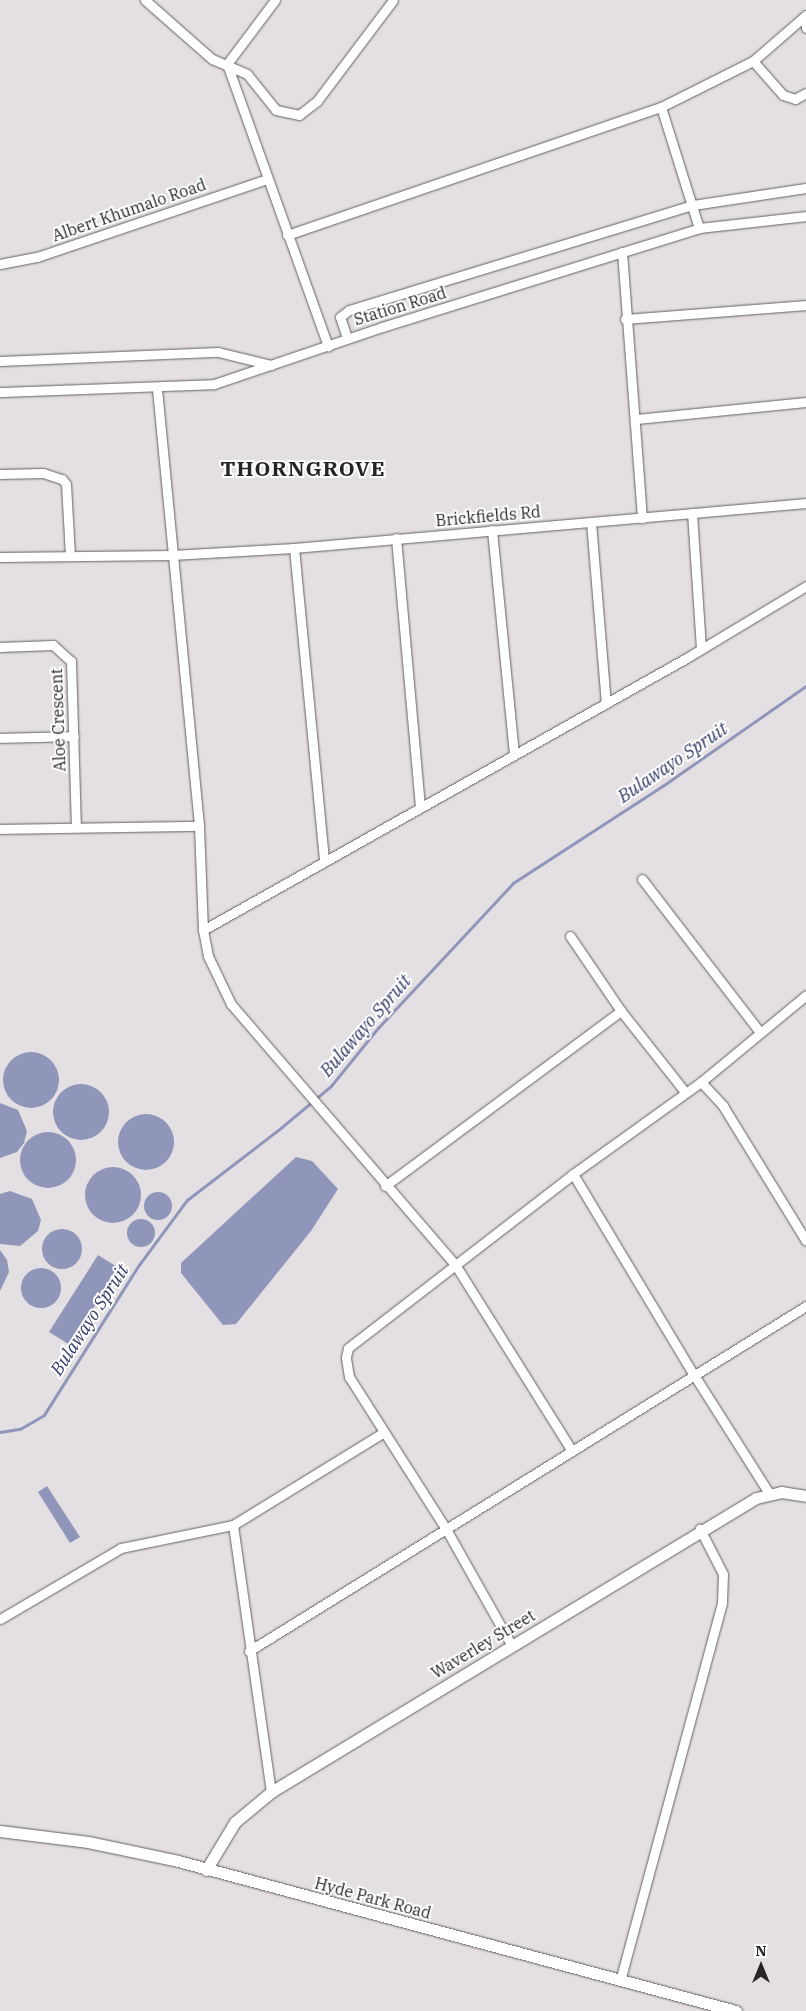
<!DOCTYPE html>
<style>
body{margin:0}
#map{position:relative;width:806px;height:2011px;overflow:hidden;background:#e4dfe2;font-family:"IBM Plex Serif",serif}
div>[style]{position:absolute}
.water>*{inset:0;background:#8f96b9}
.round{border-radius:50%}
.stream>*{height:2.5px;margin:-1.25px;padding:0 1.25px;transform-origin:1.25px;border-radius:1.25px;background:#8f96b9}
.roads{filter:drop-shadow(0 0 1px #635f61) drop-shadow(0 0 1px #635f61)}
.minor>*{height:9px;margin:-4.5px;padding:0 4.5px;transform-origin:4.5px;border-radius:4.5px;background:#fff}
.tertiary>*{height:11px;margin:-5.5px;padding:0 5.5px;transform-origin:5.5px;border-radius:5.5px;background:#fff}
span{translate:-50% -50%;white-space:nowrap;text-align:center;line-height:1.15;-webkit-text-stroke:4px #fff;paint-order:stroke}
.street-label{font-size:16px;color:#262425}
.water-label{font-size:18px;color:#333968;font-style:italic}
.district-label{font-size:21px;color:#262425;font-weight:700;letter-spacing:1px}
.north{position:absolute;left:736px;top:1941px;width:50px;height:50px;-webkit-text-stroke:4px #fff;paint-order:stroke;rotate:0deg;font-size:14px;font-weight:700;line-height:20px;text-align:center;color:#262425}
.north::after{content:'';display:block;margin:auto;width:18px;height:22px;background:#262425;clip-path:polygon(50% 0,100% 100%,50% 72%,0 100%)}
</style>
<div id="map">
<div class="water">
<i class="round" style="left:3px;top:1052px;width:56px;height:56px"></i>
<i class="round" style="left:53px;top:1084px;width:56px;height:56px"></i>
<i style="clip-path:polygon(0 1103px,18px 1110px,27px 1131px,24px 1143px,17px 1152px,0 1158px)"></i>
<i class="round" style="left:118px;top:1114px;width:56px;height:56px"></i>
<i class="round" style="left:20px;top:1132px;width:56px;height:56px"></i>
<i style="clip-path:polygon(296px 1157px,312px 1161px,338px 1189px,311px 1231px,236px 1324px,223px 1325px,181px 1273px,181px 1263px)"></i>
<i class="round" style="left:85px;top:1167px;width:56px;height:56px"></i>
<i style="clip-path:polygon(10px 1191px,32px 1199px,41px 1220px,38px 1231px,20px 1246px,0 1244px,0 1194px)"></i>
<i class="round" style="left:144px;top:1192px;width:28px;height:28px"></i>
<i class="round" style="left:127px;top:1219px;width:28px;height:28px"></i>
<i class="round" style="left:42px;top:1229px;width:40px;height:40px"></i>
<i style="clip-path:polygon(0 1250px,7px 1260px,9px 1272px,0 1291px)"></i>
<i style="clip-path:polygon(98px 1255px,119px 1268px,70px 1345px,49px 1332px)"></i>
<i class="round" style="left:21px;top:1268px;width:40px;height:40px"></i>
<i style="clip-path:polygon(47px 1486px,80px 1537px,70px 1543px,38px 1492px)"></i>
</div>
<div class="stream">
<i style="left:0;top:1432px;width:20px;rotate:-9deg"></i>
<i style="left:20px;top:1429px;width:28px;rotate:-30deg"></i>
<i style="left:44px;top:1415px;width:178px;rotate:-57.7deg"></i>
<i style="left:139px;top:1265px;width:81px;rotate:-53.6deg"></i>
<i style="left:187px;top:1200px;width:120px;rotate:-37.5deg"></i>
<i style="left:282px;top:1127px;width:64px;rotate:-39.9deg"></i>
<i style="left:331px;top:1086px;width:75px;rotate:-51deg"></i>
<i style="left:378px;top:1028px;width:198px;rotate:-47deg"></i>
<i style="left:513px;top:883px;width:180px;rotate:-33deg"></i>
<i style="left:664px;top:785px;width:173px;rotate:-34.9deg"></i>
</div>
<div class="roads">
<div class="minor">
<i style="left:145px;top:0;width:89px;rotate:41.4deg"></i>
<i style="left:212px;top:59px;width:38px;rotate:23deg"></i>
<i style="left:247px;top:74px;width:46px;rotate:51.1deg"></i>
<i style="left:276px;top:110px;width:24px;rotate:12deg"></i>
<i style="left:299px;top:115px;width:23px;rotate:-38deg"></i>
<i style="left:317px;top:101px;width:126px;rotate:-53deg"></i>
<i style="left:275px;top:0;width:80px;rotate:126.9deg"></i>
<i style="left:227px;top:64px;width:300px;rotate:70.3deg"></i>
<i style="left:805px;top:16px;width:12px;rotate:85deg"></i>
<i style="left:753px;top:61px;width:45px;rotate:48.6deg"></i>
<i style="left:783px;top:95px;width:13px;rotate:18deg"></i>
<i style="left:795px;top:99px;width:13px;rotate:-29deg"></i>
<i style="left:661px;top:107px;width:127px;rotate:72.6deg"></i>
<i style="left:287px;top:235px;width:395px;rotate:-18.9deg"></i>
<i style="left:661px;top:107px;width:103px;rotate:-26.6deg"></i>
<i style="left:753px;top:61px;width:70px;rotate:-41deg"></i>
<i style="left:622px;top:252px;width:267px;rotate:85.7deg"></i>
<i style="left:0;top:264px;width:38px;rotate:-11deg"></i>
<i style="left:37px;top:257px;width:243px;rotate:-18.7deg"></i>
<i style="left:625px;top:319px;width:182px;rotate:-4.4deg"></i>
<i style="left:347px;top:338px;width:22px;rotate:-108deg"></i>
<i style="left:340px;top:317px;width:11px;rotate:-38deg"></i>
<i style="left:349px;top:310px;width:360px;rotate:-17deg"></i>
<i style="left:693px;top:205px;width:114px;rotate:-8.6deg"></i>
<i style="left:0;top:361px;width:218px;rotate:-2.4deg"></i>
<i style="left:218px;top:352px;width:55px;rotate:13.8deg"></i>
<i style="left:157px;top:389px;width:439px;rotate:84.5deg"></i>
<i style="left:199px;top:826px;width:104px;rotate:87.8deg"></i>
<i style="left:203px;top:930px;width:26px;rotate:79deg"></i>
<i style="left:208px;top:956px;width:53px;rotate:64.4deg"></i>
<i style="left:231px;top:1004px;width:345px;rotate:49.3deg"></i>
<i style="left:456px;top:1266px;width:218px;rotate:57.9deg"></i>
<i style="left:0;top:392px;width:214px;rotate:-2.1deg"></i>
<i style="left:214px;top:384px;width:177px;rotate:-18.7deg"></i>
<i style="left:382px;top:327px;width:332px;rotate:-17.3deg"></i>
<i style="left:699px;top:228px;width:108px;rotate:-6.4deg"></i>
<i style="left:636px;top:419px;width:171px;rotate:-5.7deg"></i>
<i style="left:0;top:474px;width:43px;rotate:-1.3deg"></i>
<i style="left:43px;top:473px;width:20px;rotate:18deg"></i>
<i style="left:62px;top:479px;width:6px;rotate:51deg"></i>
<i style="left:66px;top:484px;width:71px;rotate:86.8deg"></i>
<i style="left:692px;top:513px;width:136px;rotate:86.2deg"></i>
<i style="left:591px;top:522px;width:182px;rotate:85.3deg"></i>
<i style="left:492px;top:530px;width:224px;rotate:84.4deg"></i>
<i style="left:396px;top:538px;width:269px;rotate:84.9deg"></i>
<i style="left:294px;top:548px;width:314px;rotate:84.5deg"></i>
<i style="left:0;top:557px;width:172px;rotate:-0.7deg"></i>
<i style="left:172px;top:555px;width:122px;rotate:-3.3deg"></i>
<i style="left:294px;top:548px;width:514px;rotate:-5.02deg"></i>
<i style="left:0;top:647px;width:53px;rotate:-2.2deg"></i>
<i style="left:53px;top:645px;width:24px;rotate:42deg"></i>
<i style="left:71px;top:661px;width:166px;rotate:88.3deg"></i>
<i style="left:0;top:738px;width:74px;rotate:-1.5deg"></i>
<i style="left:0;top:829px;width:199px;rotate:-0.9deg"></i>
<i style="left:642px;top:879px;width:193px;rotate:52.4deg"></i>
<i style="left:203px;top:930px;width:551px;rotate:-29.36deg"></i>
<i style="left:683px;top:660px;width:144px;rotate:-31deg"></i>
<i style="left:570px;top:936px;width:91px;rotate:55.8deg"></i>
<i style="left:621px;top:1011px;width:103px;rotate:51.7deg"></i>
<i style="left:701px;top:1082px;width:33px;rotate:47deg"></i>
<i style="left:723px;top:1106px;width:158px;rotate:58.4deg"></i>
<i style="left:573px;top:1174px;width:235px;rotate:59deg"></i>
<i style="left:694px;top:1375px;width:140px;rotate:57.6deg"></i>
<i style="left:385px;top:1186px;width:294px;rotate:-36.6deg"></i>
<i style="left:233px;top:1525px;width:270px;rotate:81.9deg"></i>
<i style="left:0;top:1619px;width:140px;rotate:-30.4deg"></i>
<i style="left:121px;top:1548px;width:114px;rotate:-11.6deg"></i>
<i style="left:233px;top:1525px;width:177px;rotate:-31.6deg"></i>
<i style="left:512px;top:1646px;width:134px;rotate:-119.4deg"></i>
<i style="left:446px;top:1529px;width:180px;rotate:-122.5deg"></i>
<i style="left:349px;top:1377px;width:20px;rotate:-99deg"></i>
<i style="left:346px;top:1357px;width:9px;rotate:-77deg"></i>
<i style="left:348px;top:1348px;width:284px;rotate:-37.7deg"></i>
<i style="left:573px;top:1174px;width:158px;rotate:-35.7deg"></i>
<i style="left:701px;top:1082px;width:136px;rotate:-39.6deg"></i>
<i style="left:249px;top:1651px;width:655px;rotate:-31.77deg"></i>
<i style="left:620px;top:1981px;width:392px;rotate:-74.9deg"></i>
<i style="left:722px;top:1602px;width:28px;rotate:-88deg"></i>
<i style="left:723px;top:1574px;width:51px;rotate:-117.1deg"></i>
</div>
<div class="tertiary">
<i style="left:0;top:1831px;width:89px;rotate:7.1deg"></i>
<i style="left:88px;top:1842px;width:92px;rotate:11.9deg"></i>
<i style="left:178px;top:1861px;width:578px;rotate:15.05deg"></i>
<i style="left:206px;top:1870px;width:56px;rotate:-58.9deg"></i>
<i style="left:235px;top:1822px;width:47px;rotate:-39.8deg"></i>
<i style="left:271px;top:1792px;width:567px;rotate:-31.22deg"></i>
<i style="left:756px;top:1498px;width:26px;rotate:-13deg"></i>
<i style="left:781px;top:1492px;width:25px;rotate:9deg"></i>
</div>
</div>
<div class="street-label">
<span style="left:129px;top:210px;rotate:-19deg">Albert Khumalo Road</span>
<span style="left:400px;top:306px;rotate:-17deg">Station Road</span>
<span style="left:488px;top:516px;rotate:-5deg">Brickfields Rd</span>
<span style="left:58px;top:720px;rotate:-92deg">Aloe Crescent</span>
<span style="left:483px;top:1644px;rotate:-31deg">Waverley Street</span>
<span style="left:373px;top:1898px;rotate:15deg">Hyde Park Road</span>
</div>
<div class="water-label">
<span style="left:673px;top:763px;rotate:-34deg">Bulawayo Spruit</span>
<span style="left:366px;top:1026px;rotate:-49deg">Bulawayo Spruit</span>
<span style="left:90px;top:1320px;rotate:-57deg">Bulawayo Spruit</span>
</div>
<div class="district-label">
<span style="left:303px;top:468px">THORNGROVE</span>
</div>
<div class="north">N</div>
</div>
